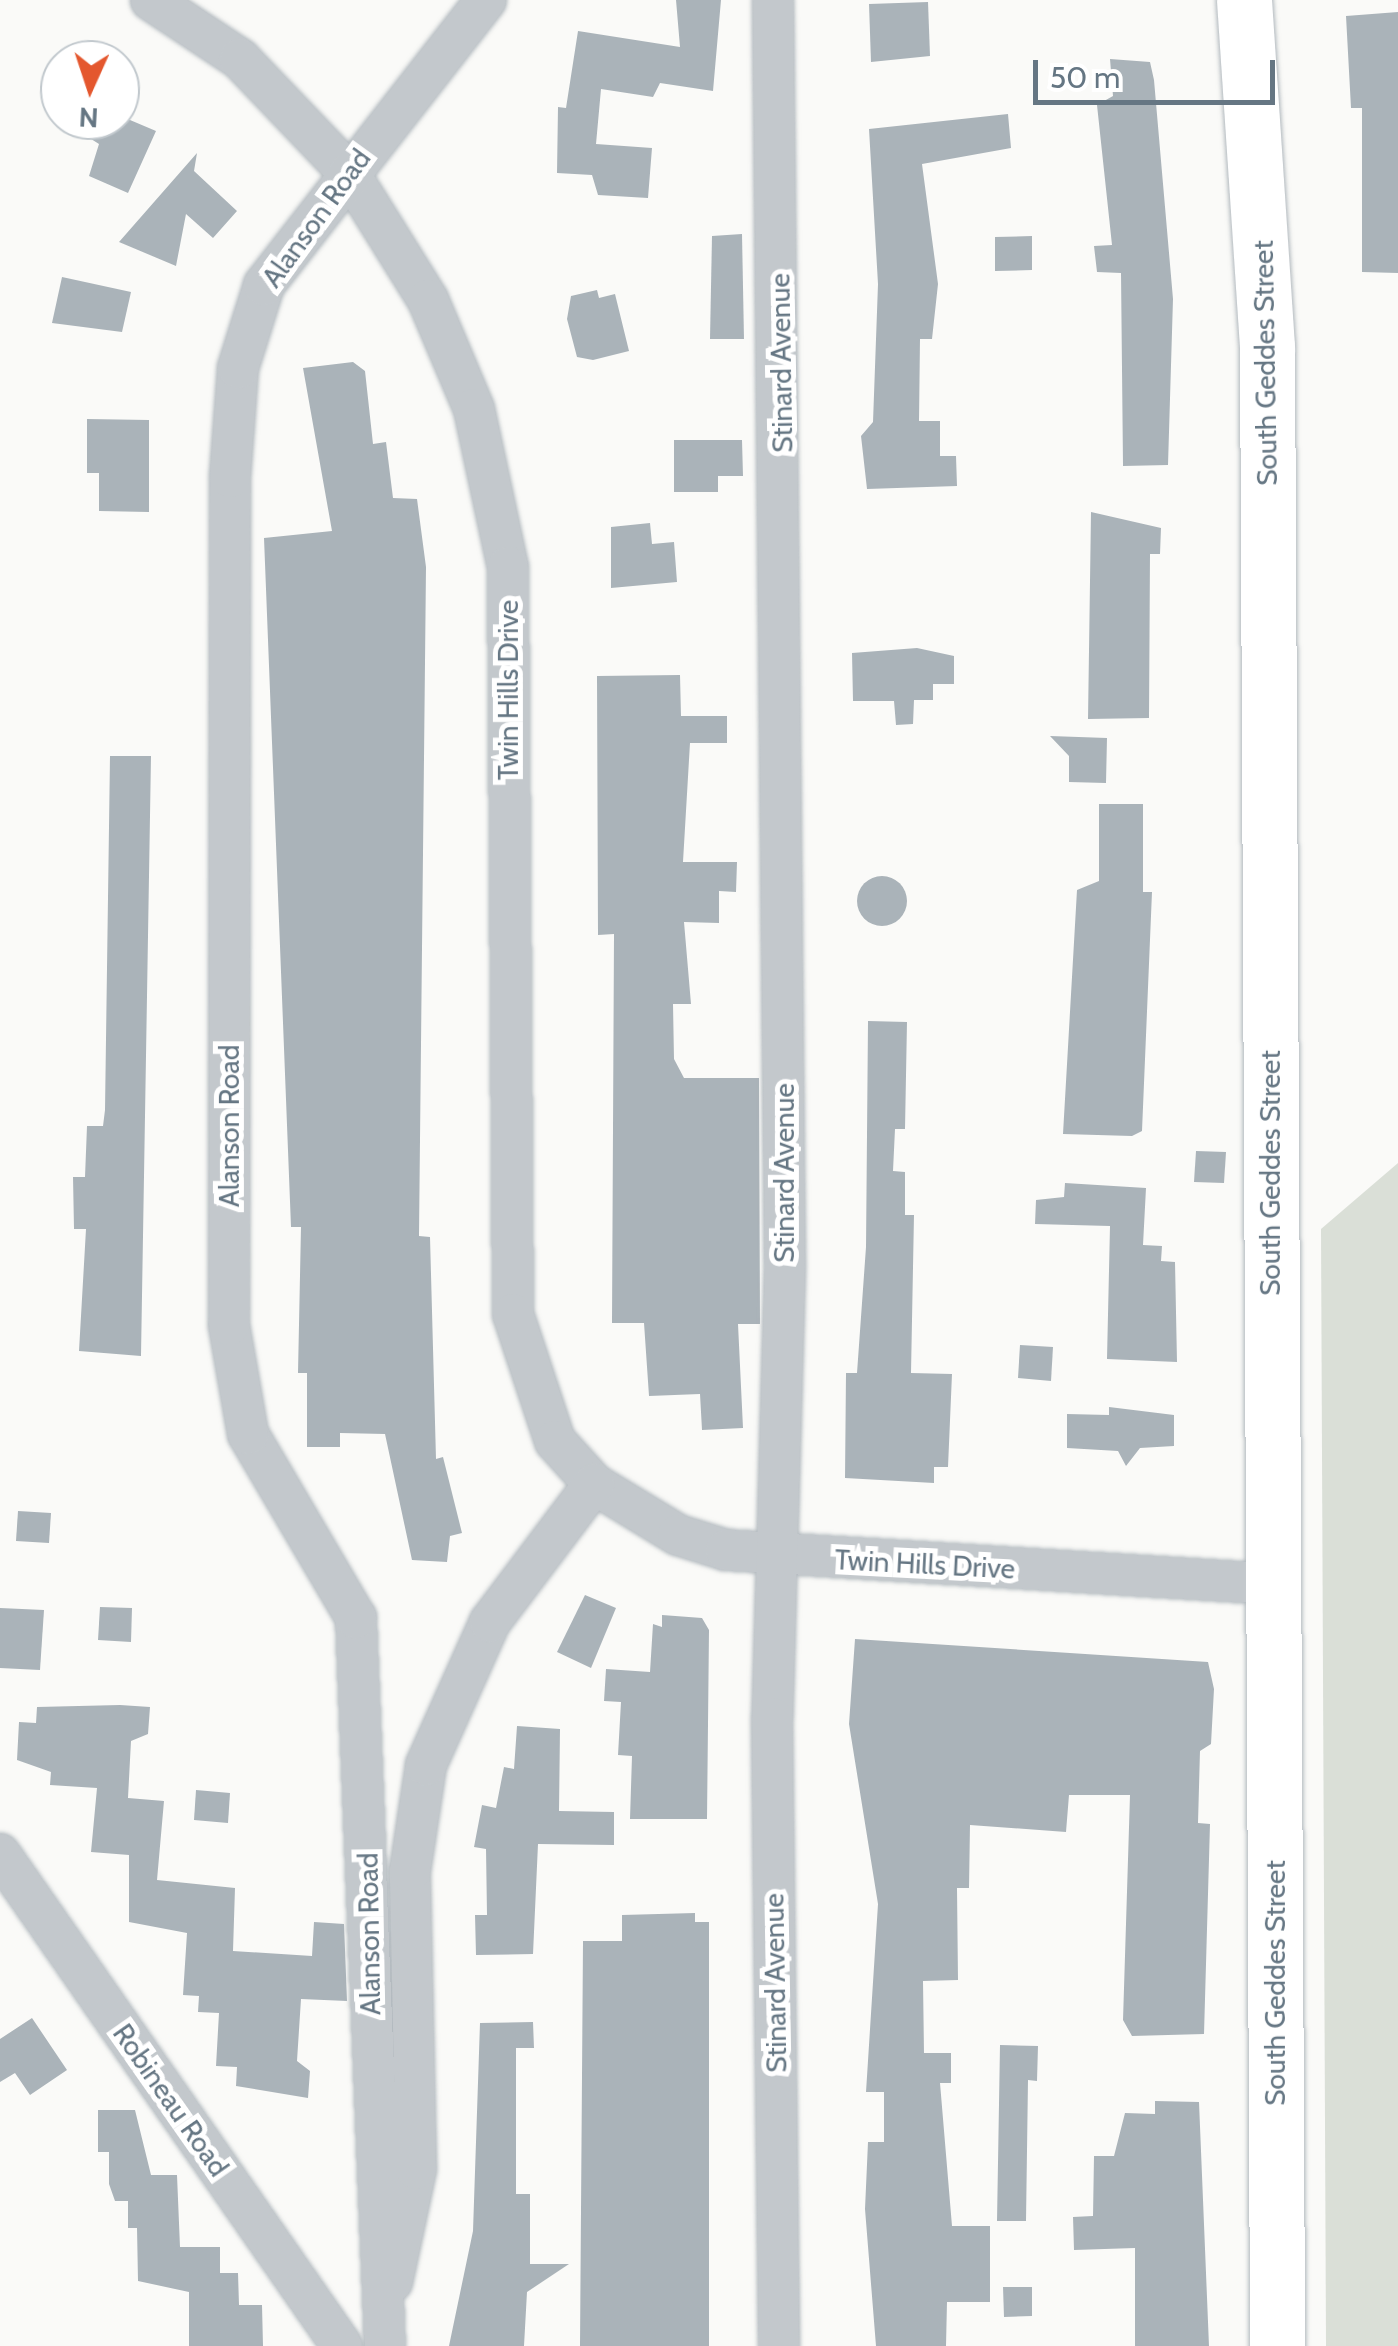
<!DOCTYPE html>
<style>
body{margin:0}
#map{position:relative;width:1398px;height:2346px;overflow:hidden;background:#fafaf8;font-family:Cabin,sans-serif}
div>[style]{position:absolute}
.green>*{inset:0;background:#dadfd7}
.building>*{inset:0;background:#aab3b9}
.round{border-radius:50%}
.roads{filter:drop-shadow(0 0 2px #b3babf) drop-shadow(0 0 2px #b3babf)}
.minor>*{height:40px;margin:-20px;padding:0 20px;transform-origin:20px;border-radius:20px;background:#c3c8cc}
.secondary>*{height:55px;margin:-27.5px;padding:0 27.5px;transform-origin:27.5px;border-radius:27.5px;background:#fff}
span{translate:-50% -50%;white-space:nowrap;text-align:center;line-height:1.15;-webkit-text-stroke:10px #fff;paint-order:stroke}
.street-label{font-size:28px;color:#657683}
.north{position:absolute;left:40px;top:40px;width:100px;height:100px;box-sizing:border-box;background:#fff;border:2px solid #c1c8cd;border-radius:50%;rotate:183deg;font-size:28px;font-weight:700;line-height:40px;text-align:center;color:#657683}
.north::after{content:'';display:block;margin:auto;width:35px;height:45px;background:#e4572e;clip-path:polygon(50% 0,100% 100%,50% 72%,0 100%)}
.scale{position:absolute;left:1033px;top:60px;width:242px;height:45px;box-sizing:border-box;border:5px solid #657683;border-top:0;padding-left:12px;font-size:30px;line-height:35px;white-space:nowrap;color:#657683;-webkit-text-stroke:8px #fff;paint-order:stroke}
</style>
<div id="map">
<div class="green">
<i style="clip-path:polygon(1398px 1163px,1398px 2346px,1326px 2346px,1321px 1229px)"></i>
</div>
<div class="building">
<i style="clip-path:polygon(676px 0,721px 0,713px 91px,660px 83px,653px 97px,601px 89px,596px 144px,652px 148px,648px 198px,598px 195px,592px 175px,557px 173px,558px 107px,566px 108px,578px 31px,680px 47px)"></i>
<i style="clip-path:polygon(928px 2px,930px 56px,871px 62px,869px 4px)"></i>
<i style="clip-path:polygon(1398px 12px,1398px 273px,1362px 272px,1362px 108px,1351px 108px,1346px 16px)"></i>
<i style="clip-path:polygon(1110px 59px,1150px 62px,1154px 80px,1173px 299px,1168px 465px,1123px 466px,1121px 273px,1097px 272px,1094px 246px,1112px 245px,1097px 105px,1113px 96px)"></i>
<i style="clip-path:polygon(1008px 114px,1011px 148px,922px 164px,938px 284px,932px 339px,920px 339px,919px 421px,940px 421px,940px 456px,956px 456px,957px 486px,867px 489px,861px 436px,873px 422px,878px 284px,869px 129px)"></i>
<i style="clip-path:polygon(61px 120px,130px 120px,156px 131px,128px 193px,89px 176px,99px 144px)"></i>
<i style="clip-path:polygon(197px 153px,194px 171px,237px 211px,213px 238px,186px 214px,176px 266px,119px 242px)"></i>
<i style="clip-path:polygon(742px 234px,744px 339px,710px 339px,712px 236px)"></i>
<i style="clip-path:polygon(1032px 236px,1032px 270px,995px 271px,995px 237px)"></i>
<i style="clip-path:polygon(62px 277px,131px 292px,122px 332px,52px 323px)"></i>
<i style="clip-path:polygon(597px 290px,599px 298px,615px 294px,629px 351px,593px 360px,577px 357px,567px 319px,571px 296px)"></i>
<i style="clip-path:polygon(353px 362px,365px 371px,373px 444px,386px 442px,393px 498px,417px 499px,426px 567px,419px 1236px,430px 1237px,436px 1459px,443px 1457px,462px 1533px,450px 1536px,447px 1562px,412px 1560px,385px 1434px,340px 1433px,340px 1447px,307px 1447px,307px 1373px,298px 1373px,301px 1227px,291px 1227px,264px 538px,332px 531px,303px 368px)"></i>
<i style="clip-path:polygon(87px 419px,149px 420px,149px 512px,99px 511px,99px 473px,87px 473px)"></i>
<i style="clip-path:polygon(674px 440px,742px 440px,743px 476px,718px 476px,718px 492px,674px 492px)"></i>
<i style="clip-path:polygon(1091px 512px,1161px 528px,1160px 554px,1150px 554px,1149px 718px,1088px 719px)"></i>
<i style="clip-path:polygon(650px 523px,652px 544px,674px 542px,677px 582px,611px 588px,611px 527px)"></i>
<i style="clip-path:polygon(917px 648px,954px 656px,954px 684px,933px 684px,933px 700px,914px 700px,913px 724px,896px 725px,894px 701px,853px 701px,852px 653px)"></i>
<i style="clip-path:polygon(680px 675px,681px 716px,727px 716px,727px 743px,690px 743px,683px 862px,737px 862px,736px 892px,719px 891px,719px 923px,684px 922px,691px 1004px,673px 1004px,674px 1059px,684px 1078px,759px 1078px,760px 1324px,738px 1324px,743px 1428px,702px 1430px,700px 1394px,649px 1396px,644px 1323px,612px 1323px,614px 934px,598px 935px,597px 676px)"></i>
<i style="clip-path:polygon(1050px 736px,1107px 738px,1106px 783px,1069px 782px,1069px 756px)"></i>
<i style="clip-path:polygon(110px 756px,151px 756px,141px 1356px,79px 1351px,86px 1229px,74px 1229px,73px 1177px,85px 1177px,87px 1126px,103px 1126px,105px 1110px)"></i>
<i style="clip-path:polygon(1099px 804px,1143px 804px,1143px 892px,1152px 892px,1142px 1131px,1132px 1136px,1063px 1134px,1077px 890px,1099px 881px)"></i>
<i class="round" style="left:857px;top:876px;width:50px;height:50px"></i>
<i style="clip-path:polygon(868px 1021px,907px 1022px,905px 1129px,895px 1129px,893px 1171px,905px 1172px,905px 1215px,914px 1215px,911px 1373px,952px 1374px,948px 1467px,934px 1467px,934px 1483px,845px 1478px,846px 1373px,857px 1373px,866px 1247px)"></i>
<i style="clip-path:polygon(1196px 1151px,1226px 1152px,1224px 1183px,1194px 1182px)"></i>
<i style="clip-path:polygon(1065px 1183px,1146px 1188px,1143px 1245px,1162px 1246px,1161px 1261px,1175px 1262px,1177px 1362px,1107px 1359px,1110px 1226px,1035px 1224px,1036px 1200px,1064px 1197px)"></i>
<i style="clip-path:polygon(1020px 1345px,1053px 1347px,1051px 1381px,1018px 1378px)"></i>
<i style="clip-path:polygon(1109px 1407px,1174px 1415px,1174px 1446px,1140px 1448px,1126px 1466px,1118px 1451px,1067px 1448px,1067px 1414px,1109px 1415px)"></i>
<i style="clip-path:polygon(18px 1511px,51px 1513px,49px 1543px,16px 1541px)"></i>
<i style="clip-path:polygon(585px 1595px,616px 1608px,591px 1668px,557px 1652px)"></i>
<i style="clip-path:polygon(100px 1607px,132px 1608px,131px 1642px,98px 1640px)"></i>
<i style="clip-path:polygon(0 1608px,44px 1610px,40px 1670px,0 1668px)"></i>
<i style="clip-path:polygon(662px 1615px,702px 1618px,709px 1630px,707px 1819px,630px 1819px,632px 1756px,618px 1755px,621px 1702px,604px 1701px,606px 1669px,650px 1672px,653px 1624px,662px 1627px)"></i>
<i style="clip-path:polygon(855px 1639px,1208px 1662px,1214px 1689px,1211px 1744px,1200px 1751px,1198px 1823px,1210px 1824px,1204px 2034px,1132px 2036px,1123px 2020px,1130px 1795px,1069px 1795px,1066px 1832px,970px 1825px,969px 1888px,957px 1888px,958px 1980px,923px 1981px,924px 2053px,951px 2053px,951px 2083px,940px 2083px,952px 2226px,990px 2226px,990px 2302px,947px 2302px,946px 2346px,876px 2346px,865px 2209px,868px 2142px,884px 2142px,884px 2092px,866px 2092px,878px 1904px,849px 1724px)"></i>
<i style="clip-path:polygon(120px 1705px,150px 1707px,148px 1734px,131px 1741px,128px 1798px,164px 1801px,157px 1880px,235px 1888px,233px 1951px,312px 1956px,314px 1922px,344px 1924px,347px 2001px,301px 1999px,297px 2061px,310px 2071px,308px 2098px,236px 2086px,237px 2067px,216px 2066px,219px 2013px,198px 2012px,199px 1996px,183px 1995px,187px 1933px,129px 1922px,129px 1855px,91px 1852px,97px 1788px,50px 1785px,51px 1772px,17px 1760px,19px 1722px,36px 1723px,37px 1707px)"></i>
<i style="clip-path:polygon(517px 1726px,560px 1729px,559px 1811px,614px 1812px,614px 1845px,538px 1844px,533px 1954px,476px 1955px,475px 1915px,487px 1915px,486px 1849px,474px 1847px,482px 1805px,496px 1808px,504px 1767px,514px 1769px)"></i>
<i style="clip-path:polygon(196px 1790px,230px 1793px,228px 1823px,194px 1820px)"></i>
<i style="clip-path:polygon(695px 1913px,695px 1922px,709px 1922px,709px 2346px,580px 2346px,583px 1941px,622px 1941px,622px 1915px)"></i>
<i style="clip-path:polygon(32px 2018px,67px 2070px,30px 2095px,15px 2073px,0 2082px,0 2039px)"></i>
<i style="clip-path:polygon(533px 2022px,534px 2048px,516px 2048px,516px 2194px,530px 2194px,530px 2264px,569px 2264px,527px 2292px,524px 2346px,449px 2346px,473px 2231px,480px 2023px)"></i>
<i style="clip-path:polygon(1000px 2045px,1038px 2046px,1037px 2081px,1028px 2080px,1026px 2221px,997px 2221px)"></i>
<i style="clip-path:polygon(1155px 2101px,1199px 2102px,1209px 2346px,1135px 2346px,1135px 2248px,1074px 2250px,1073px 2217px,1093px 2216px,1094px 2156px,1114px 2156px,1125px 2113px,1155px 2114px)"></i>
<i style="clip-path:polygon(98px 2110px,135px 2110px,151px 2175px,177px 2175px,180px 2247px,220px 2247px,220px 2273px,238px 2273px,239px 2305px,262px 2305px,263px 2346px,189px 2346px,189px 2292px,138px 2281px,137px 2228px,128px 2228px,128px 2201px,115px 2201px,109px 2184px,109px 2152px,98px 2152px)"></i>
<i style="clip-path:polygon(1003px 2287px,1032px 2287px,1032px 2316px,1004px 2317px)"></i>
</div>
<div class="roads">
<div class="minor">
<i style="left:151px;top:0;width:107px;rotate:33.5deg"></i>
<i style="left:240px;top:59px;width:158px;rotate:46.3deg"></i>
<i style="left:349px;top:173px;width:150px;rotate:58.1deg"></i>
<i style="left:428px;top:300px;width:118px;rotate:67.1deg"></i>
<i style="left:474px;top:409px;width:162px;rotate:77.9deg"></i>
<i style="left:508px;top:567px;width:747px;rotate:89.62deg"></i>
<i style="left:513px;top:1314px;width:134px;rotate:71.7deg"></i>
<i style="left:555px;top:1441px;width:58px;rotate:47.8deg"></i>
<i style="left:594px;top:1484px;width:98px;rotate:31.3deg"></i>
<i style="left:678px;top:1535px;width:50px;rotate:17.4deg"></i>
<i style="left:726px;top:1550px;width:548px;rotate:3.56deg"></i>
<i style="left:773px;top:0;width:1266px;rotate:89.46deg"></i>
<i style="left:785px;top:1266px;width:452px;rotate:91.6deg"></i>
<i style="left:772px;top:1718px;width:628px;rotate:89.36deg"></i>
<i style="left:0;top:1854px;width:599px;rotate:55.2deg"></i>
<i style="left:392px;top:2282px;width:116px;rotate:-78deg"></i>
<i style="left:416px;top:2169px;width:298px;rotate:-91.2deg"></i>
<i style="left:410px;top:1871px;width:107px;rotate:-81.4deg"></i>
<i style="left:426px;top:1765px;width:157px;rotate:-65.9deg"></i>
<i style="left:490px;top:1622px;width:173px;rotate:-53deg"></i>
<i style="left:385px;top:2346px;width:729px;rotate:-92.28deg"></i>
<i style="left:356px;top:1618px;width:213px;rotate:-120.4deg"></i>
<i style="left:248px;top:1434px;width:111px;rotate:-99.9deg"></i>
<i style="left:229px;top:1325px;width:848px;rotate:-89.93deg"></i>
<i style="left:230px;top:477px;width:109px;rotate:-85.8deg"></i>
<i style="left:238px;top:368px;width:87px;rotate:-72.6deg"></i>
<i style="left:264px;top:285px;width:361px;rotate:-52.1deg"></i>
</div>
<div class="secondary">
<i style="left:1244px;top:0;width:348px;rotate:86.2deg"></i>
<i style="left:1267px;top:347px;width:1999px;rotate:89.71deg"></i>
</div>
</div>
<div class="street-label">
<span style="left:316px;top:218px;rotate:-54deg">Alanson Road</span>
<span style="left:781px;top:363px;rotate:-91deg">Stinard Avenue</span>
<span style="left:1265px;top:363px;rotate:-91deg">South Geddes Street</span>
<span style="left:508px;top:690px;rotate:-90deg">Twin Hills Drive</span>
<span style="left:229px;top:1126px;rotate:-90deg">Alanson Road</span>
<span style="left:784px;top:1173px;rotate:-90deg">Stinard Avenue</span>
<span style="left:1270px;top:1173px;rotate:-90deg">South Geddes Street</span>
<span style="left:925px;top:1564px;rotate:3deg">Twin Hills Drive</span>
<span style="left:369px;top:1934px;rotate:-91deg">Alanson Road</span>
<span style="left:775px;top:1983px;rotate:-91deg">Stinard Avenue</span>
<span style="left:1275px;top:1983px;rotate:-90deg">South Geddes Street</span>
<span style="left:171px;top:2100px;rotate:55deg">Robineau Road</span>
</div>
<div class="north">N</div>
<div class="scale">50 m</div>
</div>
